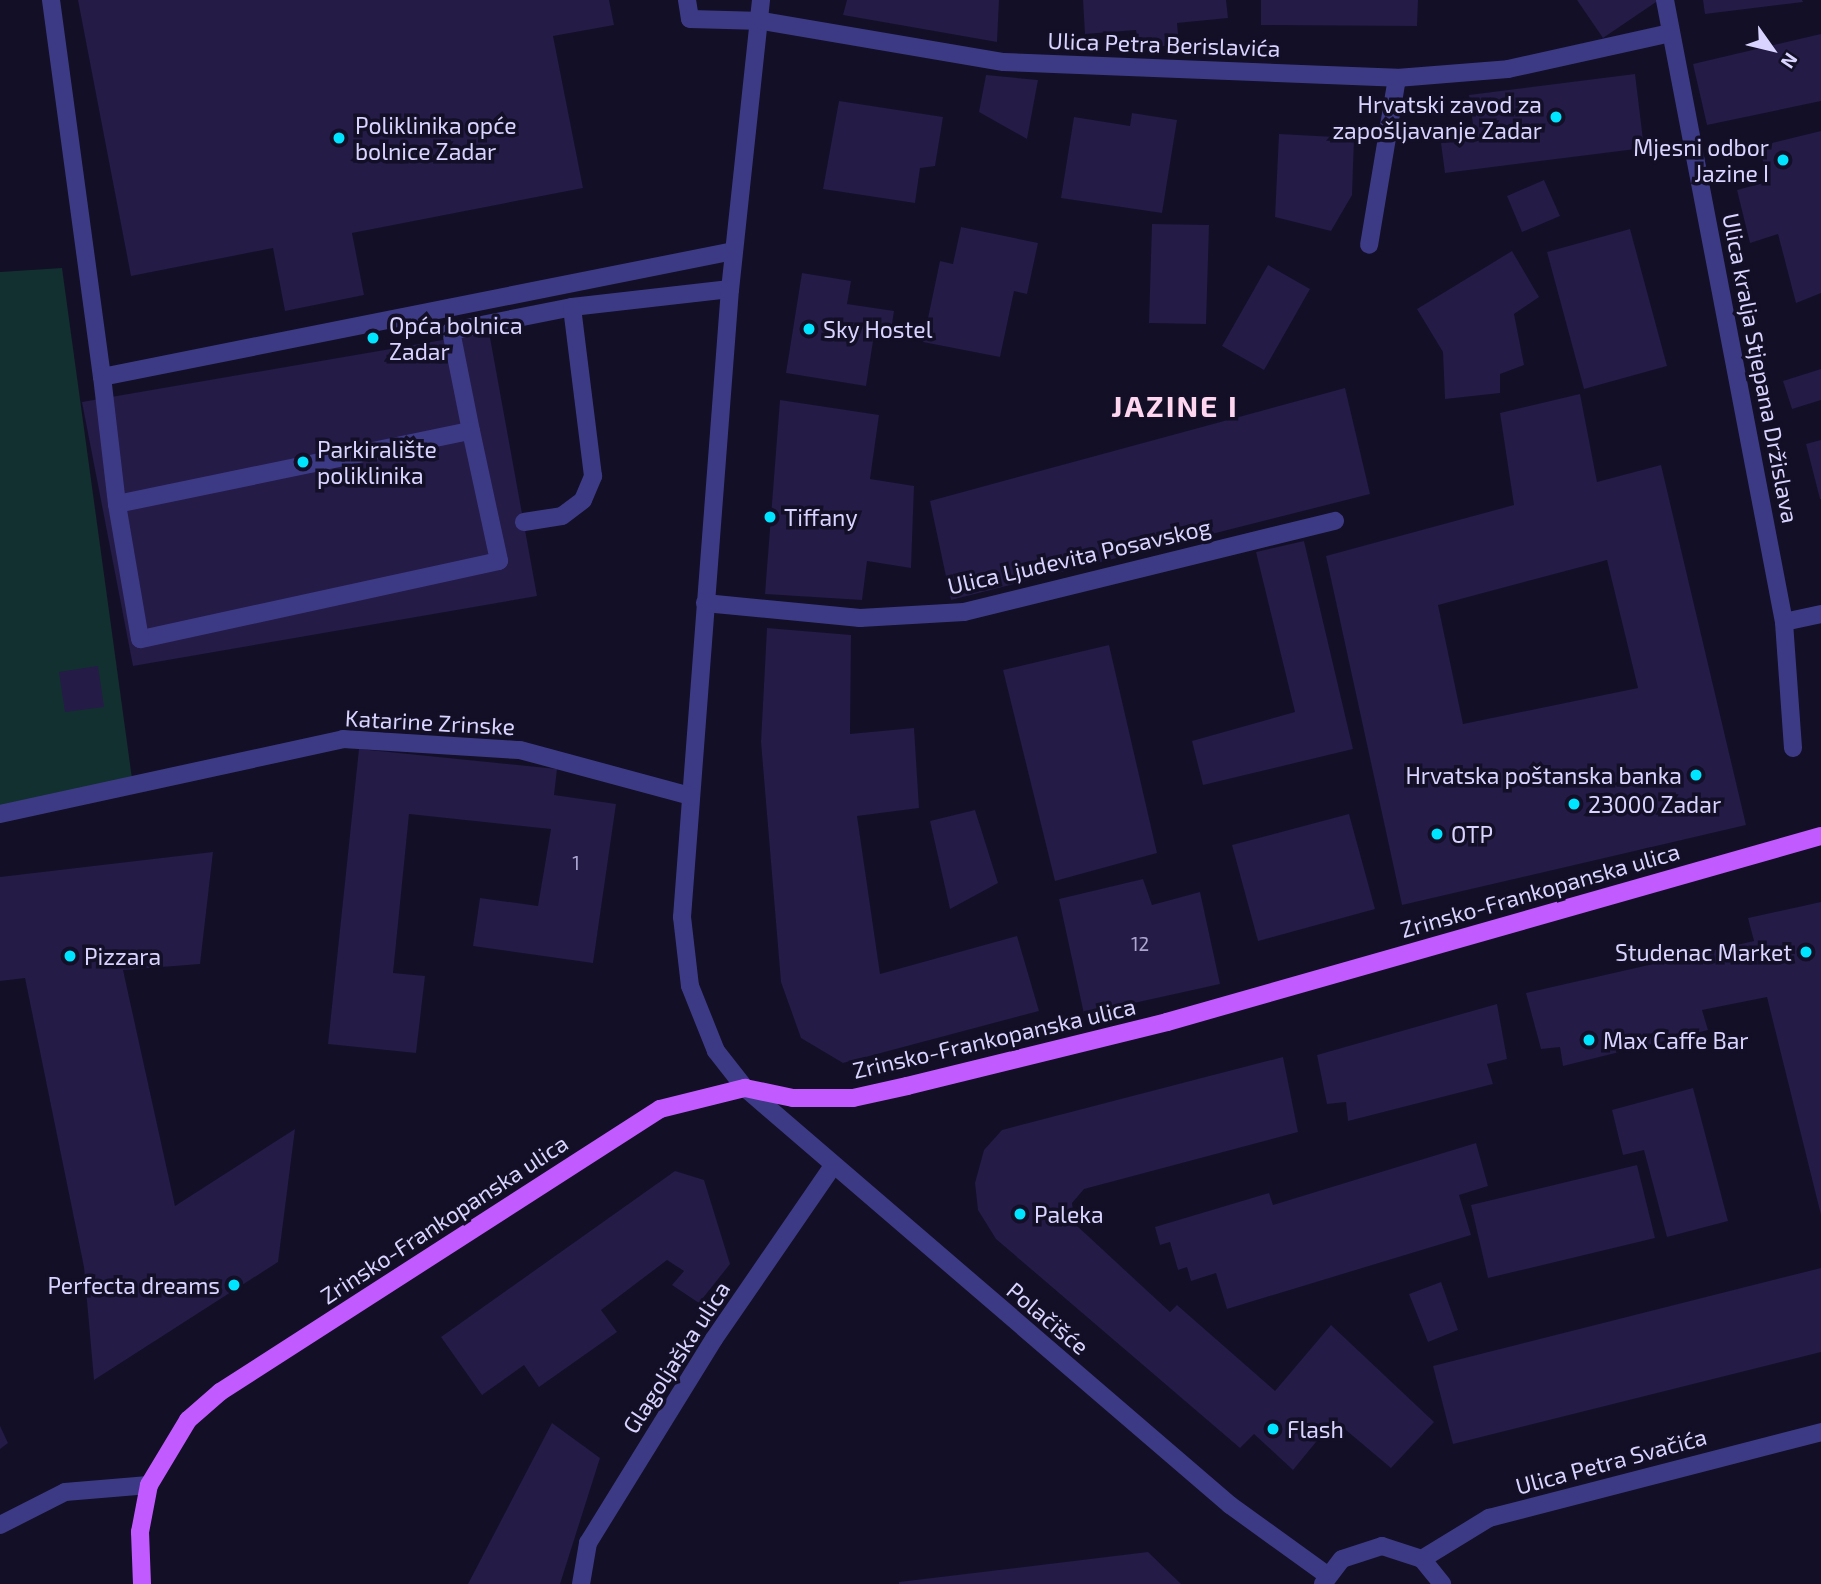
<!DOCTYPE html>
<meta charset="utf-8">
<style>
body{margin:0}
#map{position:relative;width:1821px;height:1584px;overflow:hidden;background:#130f26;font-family:"Exo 2",sans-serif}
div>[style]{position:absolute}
.green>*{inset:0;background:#12302f}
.building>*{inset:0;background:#241b47}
.lane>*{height:18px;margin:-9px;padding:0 9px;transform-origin:9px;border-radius:9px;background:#3d3a85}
.street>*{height:18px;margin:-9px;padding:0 9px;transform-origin:9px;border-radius:9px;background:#3d3a85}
.primary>*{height:18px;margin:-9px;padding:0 9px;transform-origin:9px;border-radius:9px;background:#c25bff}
.dots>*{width:19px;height:19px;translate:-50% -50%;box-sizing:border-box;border:4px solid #130f26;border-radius:50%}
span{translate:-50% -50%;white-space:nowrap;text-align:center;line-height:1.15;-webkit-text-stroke:7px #130f26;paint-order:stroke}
.number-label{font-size:19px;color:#aca6d1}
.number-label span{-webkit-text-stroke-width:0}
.street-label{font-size:23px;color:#d9d4ff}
.poi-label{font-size:23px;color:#d9d4ff}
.right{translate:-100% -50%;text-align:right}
.left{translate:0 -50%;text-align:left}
.district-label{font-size:30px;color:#ffd6f0;font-weight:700;letter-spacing:2px}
.north{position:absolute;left:1737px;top:14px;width:70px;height:70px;-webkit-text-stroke:5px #130f26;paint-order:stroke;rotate:124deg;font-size:19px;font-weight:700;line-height:28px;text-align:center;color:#d9d4ff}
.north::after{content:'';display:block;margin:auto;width:24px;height:32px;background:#d9d4ff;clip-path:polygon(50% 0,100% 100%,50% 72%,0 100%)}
</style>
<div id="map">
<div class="green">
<i style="clip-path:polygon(62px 268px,133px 786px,0 814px,0 272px)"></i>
</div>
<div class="building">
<i style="clip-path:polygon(78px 0,609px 0,614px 25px,553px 36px,583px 188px,352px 233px,364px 295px,285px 311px,273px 248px,131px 276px)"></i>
<i style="clip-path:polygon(847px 0,999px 0,997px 42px,843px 15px)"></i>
<i style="clip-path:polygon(1083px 0,1226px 0,1228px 18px,1177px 23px,1179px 45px,1139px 48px,1136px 30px,1085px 34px)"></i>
<i style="clip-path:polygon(1261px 0,1418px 0,1417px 26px,1261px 25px)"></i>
<i style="clip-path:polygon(1577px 0,1659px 0,1603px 38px)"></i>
<i style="clip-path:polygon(1703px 0,1802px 0,1803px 2px,1705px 14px)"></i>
<i style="clip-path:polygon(1821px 34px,1821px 101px,1707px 125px,1693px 64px)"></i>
<i style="clip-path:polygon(1635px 74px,1644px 148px,1445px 173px,1441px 143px,1475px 139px,1469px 95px)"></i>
<i style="clip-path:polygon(986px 75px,1038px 80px,1027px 139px,979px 112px)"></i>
<i style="clip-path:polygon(839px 101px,943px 117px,935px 166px,920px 168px,915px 203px,823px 189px)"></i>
<i style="clip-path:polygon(1132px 113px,1177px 120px,1162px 213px,1061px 198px,1074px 117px,1130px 126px)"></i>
<i style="clip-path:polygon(1821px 131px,1821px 293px,1796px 303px,1778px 234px,1750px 243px,1737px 190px,1767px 182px,1760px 146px)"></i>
<i style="clip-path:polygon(1279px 134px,1354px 138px,1352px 195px,1331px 231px,1275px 217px)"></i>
<i style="clip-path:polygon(1544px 180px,1560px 216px,1522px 232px,1507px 196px)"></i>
<i style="clip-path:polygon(1152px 224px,1209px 225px,1206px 324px,1149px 323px)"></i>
<i style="clip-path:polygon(961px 227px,1038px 243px,1027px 294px,1014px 291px,1000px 357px,923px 342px,940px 261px,953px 264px)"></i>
<i style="clip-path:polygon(1630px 229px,1667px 366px,1584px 389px,1547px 252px)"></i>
<i style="clip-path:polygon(1512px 251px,1539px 297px,1514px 314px,1524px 365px,1500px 374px,1500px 393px,1445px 399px,1443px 352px,1417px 309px)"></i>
<i style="clip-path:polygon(1268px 265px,1310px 289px,1264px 370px,1222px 346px)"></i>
<i style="clip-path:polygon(802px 273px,851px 281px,847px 304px,894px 311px,890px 337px,874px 335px,866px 386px,786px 373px)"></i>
<i style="clip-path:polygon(489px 332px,537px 596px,133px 666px,82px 402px)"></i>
<i style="clip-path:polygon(1821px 369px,1821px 400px,1792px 409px,1783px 381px)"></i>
<i style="clip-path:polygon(1345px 388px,1370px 494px,951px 600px,930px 501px)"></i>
<i style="clip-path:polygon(evenodd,1580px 394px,1597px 482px,1661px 465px,1746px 825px,1402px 905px,1326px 556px,1514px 505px,1500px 413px,1580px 394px,1607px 560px,1638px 688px,1463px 724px,1438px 605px,1607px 560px)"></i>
<i style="clip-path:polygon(780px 400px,879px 415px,870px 479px,914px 486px,911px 568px,867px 561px,862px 600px,765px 594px)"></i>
<i style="clip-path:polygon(1821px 440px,1821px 499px,1820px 499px,1806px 444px)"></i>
<i style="clip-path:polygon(1304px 541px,1353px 749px,1203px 785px,1192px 741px,1295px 712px,1256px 552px)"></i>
<i style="clip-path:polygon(767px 628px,851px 635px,850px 734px,914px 728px,919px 808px,857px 816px,880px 974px,1017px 936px,1039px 1011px,843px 1063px,801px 1038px,781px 982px,761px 742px)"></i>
<i style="clip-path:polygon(1109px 645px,1157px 853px,1055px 881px,1003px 670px)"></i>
<i style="clip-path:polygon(98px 666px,104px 707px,65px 712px,59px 672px)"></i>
<i style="clip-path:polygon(359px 749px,557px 769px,554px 795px,616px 804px,593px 963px,473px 946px,480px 898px,538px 906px,551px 829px,409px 814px,393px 973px,425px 976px,416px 1053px,328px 1044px)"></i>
<i style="clip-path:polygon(975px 810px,998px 883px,950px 909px,930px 821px)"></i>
<i style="clip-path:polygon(1349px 814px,1375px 909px,1258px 941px,1232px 845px)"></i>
<i style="clip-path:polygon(213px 852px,200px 964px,123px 970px,175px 1206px,295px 1129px,278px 1262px,94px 1380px,84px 1267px,25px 978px,0 981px,0 877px)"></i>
<i style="clip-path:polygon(1143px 879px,1152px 905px,1200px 892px,1220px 984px,1084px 1014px,1059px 899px)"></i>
<i style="clip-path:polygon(1821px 902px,1821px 1215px,1767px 997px,1702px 1010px,1708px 1030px,1563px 1066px,1560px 1047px,1541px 1049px,1526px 993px,1754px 941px,1748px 918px)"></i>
<i style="clip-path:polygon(1497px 1004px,1507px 1059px,1487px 1064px,1493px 1084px,1348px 1121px,1346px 1102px,1327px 1104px,1317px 1055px)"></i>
<i style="clip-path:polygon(1283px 1057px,1298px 1132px,1084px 1189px,1072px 1203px,1075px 1224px,1170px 1312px,1177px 1305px,1275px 1391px,1331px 1325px,1434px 1422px,1391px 1468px,1334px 1420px,1293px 1470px,1254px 1434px,1240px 1448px,996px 1239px,978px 1210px,975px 1183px,984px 1150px,1002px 1130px)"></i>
<i style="clip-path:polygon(1693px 1088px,1728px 1221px,1667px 1237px,1644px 1150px,1623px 1155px,1612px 1110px)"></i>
<i style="clip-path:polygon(1476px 1143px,1488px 1186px,1459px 1195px,1471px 1235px,1227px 1309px,1216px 1273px,1191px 1281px,1187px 1267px,1178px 1270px,1170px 1242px,1160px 1245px,1155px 1227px,1269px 1193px,1273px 1205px)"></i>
<i style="clip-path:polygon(1637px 1165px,1655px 1238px,1488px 1278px,1471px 1205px)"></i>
<i style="clip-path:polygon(675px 1171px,704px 1180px,730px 1264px,699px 1303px,672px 1285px,684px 1271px,667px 1260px,601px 1310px,617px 1332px,539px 1387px,524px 1365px,482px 1395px,441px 1337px)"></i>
<i style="clip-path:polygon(1821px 1268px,1821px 1352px,1453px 1444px,1433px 1366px)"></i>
<i style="clip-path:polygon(1441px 1282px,1458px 1330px,1428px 1342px,1409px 1294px)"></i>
<i style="clip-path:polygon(552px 1423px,600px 1458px,560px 1584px,468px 1584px)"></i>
<i style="clip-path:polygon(0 1426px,8px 1443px,0 1449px)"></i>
<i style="clip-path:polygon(1148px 1552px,1181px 1584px,899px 1584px,899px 1582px)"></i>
</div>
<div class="lane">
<i style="left:51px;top:0;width:380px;rotate:82.3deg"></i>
<i style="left:687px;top:0;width:19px;rotate:81deg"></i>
<i style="left:690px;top:19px;width:73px;rotate:1.6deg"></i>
<i style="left:471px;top:431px;width:102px;rotate:-101.3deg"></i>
<i style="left:451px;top:331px;width:123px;rotate:-11.2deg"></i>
<i style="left:572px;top:307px;width:159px;rotate:-6.5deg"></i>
<i style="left:117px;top:504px;width:361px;rotate:-11.7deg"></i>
<i style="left:471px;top:431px;width:133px;rotate:77.8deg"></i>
<i style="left:499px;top:561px;width:367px;rotate:167.7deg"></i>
<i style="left:140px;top:639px;width:137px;rotate:-99.7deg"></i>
<i style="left:117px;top:504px;width:128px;rotate:-96.7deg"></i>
<i style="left:102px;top:377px;width:644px;rotate:-11.28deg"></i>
<i style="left:524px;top:522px;width:38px;rotate:-9deg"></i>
<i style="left:562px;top:516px;width:26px;rotate:-37deg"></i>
<i style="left:583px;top:500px;width:26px;rotate:-67deg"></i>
<i style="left:593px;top:476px;width:170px;rotate:-97.1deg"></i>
<i style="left:1793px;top:748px;width:126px;rotate:-94.1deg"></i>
<i style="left:1784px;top:622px;width:38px;rotate:-12deg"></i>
<i style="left:581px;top:1584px;width:42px;rotate:-80.3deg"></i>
<i style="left:588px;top:1543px;width:240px;rotate:-58.3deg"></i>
<i style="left:714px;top:1339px;width:210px;rotate:-55.5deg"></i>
</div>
<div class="street">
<i style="left:761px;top:0;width:291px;rotate:96.1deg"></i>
<i style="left:730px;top:289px;width:630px;rotate:94.37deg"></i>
<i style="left:682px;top:917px;width:69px;rotate:83.4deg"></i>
<i style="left:690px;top:986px;width:70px;rotate:68.2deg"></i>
<i style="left:716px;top:1051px;width:47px;rotate:51.9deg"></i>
<i style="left:745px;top:1088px;width:640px;rotate:40.69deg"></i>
<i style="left:1230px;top:1505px;width:120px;rotate:35.8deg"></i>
<i style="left:1665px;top:0;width:633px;rotate:79.17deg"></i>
<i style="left:763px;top:21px;width:244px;rotate:9.7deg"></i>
<i style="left:1004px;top:62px;width:393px;rotate:2.3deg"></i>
<i style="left:1397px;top:78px;width:169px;rotate:99.5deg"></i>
<i style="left:1397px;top:78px;width:111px;rotate:-4.6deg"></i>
<i style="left:1508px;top:69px;width:167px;rotate:-12.5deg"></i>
<i style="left:705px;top:603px;width:156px;rotate:5.5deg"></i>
<i style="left:860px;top:618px;width:104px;rotate:-3.3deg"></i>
<i style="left:964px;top:612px;width:382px;rotate:-13.8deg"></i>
<i style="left:0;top:814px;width:351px;rotate:-12.3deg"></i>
<i style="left:343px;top:739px;width:177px;rotate:3.6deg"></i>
<i style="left:520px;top:750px;width:177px;rotate:15.1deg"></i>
<i style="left:0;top:1525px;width:73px;rotate:-26.9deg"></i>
<i style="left:65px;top:1492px;width:84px;rotate:-4.8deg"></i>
<i style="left:1422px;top:1559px;width:79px;rotate:-31.5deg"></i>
<i style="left:1489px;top:1518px;width:343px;rotate:-14.5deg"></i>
<i style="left:1323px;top:1584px;width:31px;rotate:-53deg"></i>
<i style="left:1342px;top:1559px;width:42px;rotate:-18deg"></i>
<i style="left:1382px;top:1546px;width:42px;rotate:18deg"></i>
<i style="left:1422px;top:1559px;width:32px;rotate:51deg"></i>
</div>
<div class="primary">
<i style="left:142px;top:1584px;width:52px;rotate:-92.2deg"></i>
<i style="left:140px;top:1532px;width:48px;rotate:-79.2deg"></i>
<i style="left:149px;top:1485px;width:76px;rotate:-59deg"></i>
<i style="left:188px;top:1420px;width:43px;rotate:-41.2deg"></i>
<i style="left:220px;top:1392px;width:523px;rotate:-32.75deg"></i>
<i style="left:660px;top:1109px;width:88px;rotate:-13.9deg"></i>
<i style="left:745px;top:1088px;width:49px;rotate:11.8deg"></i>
<i style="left:793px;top:1098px;width:60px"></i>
<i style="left:853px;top:1098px;width:55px;rotate:-12.5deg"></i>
<i style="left:907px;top:1086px;width:268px;rotate:-13.8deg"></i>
<i style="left:1167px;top:1022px;width:680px;rotate:-15.88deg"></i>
</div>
<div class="dots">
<i style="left:1556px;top:117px;background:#00e5ff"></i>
<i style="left:339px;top:138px;background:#00e5ff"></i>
<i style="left:1783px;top:160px;background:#00e5ff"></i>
<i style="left:809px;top:329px;background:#00e5ff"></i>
<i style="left:373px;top:338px;background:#00e5ff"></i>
<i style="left:303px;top:462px;background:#00e5ff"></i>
<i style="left:770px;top:517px;background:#00e5ff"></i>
<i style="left:1696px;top:775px;background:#00e5ff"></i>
<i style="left:1574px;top:804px;background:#00e5ff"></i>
<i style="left:1437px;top:834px;background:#00e5ff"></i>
<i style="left:1806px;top:952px;background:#00e5ff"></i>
<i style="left:70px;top:956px;background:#00e5ff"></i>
<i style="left:1589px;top:1040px;background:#00e5ff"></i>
<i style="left:1020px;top:1214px;background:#00e5ff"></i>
<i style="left:234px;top:1285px;background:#00e5ff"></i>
<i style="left:1273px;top:1429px;background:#00e5ff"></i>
</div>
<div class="number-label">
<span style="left:576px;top:863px">1</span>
<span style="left:1140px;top:944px">12</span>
</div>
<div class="street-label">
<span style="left:1164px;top:44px;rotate:2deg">Ulica Petra Berislavića</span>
<span style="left:1761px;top:368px;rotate:79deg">Ulica kralja Stjepana Držislava</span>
<span style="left:1079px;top:556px;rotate:-13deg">Ulica Ljudevita Posavskog</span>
<span style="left:430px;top:722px;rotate:3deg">Katarine Zrinske</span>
<span style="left:1540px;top:890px;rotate:-16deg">Zrinsko-Frankopanska ulica</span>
<span style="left:994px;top:1038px;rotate:-13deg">Zrinsko-Frankopanska ulica</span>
<span style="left:444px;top:1219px;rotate:-33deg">Zrinsko-Frankopanska ulica</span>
<span style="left:1048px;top:1318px;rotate:40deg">Polačišće</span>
<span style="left:676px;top:1357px;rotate:-57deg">Glagoljaška ulica</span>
<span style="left:1611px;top:1461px;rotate:-15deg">Ulica Petra Svačića</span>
</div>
<div class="poi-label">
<span class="right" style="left:1542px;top:117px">Hrvatski zavod za<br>zapošljavanje Zadar</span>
<span class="left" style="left:355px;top:138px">Poliklinika opće<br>bolnice Zadar</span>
<span class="right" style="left:1769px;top:160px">Mjesni odbor<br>Jazine I</span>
<span class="left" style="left:389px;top:338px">Opća bolnica<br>Zadar</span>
<span class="left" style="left:823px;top:329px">Sky Hostel</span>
<span class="left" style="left:317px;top:462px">Parkiralište<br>poliklinika</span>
<span class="left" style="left:784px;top:517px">Tiffany</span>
<span class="right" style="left:1682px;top:775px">Hrvatska poštanska banka</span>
<span class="left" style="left:1588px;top:804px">23000 Zadar</span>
<span class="left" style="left:1451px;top:834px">OTP</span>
<span class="right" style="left:1792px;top:952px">Studenac Market</span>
<span class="left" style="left:84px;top:956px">Pizzara</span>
<span class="left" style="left:1603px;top:1040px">Max Caffe Bar</span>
<span class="left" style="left:1034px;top:1214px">Paleka</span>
<span class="right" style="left:220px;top:1285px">Perfecta dreams</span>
<span class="left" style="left:1287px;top:1429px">Flash</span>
</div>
<div class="district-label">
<span style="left:1175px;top:405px">JAZINE I</span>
</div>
<div class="north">N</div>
</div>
